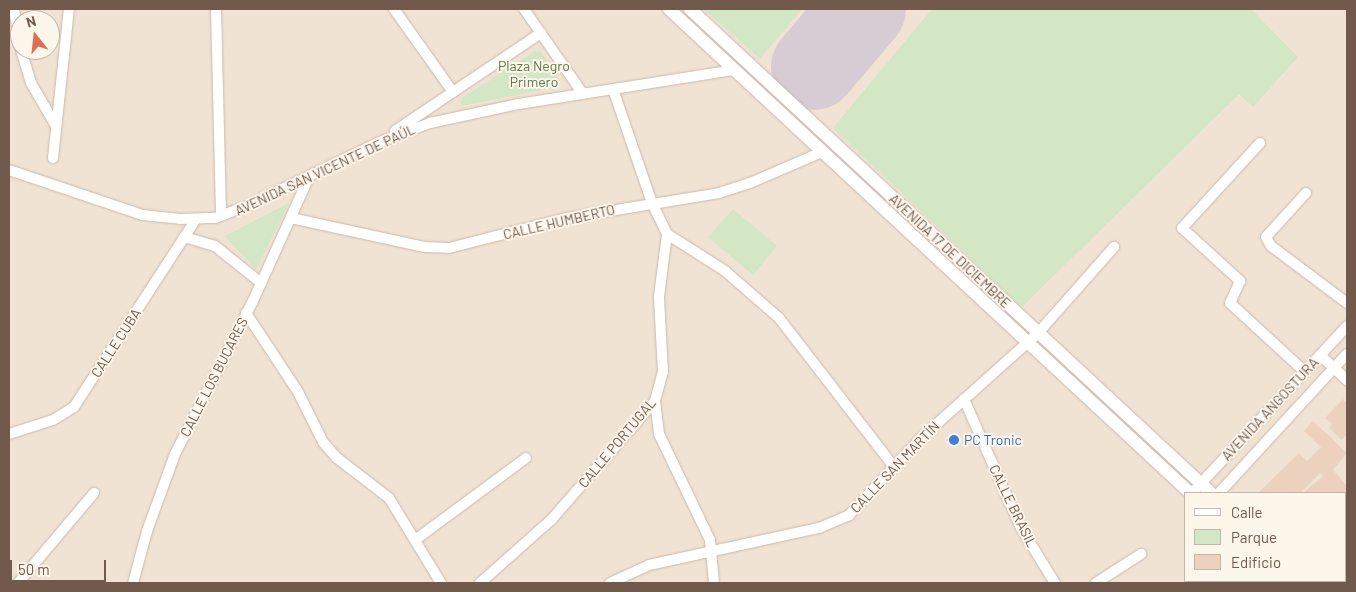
<!DOCTYPE html>
<meta charset="utf-8">
<style>
body{margin:0}
#map{position:relative;width:1356px;height:592px;overflow:hidden;background:#faf2e5;font-family:Barlow,sans-serif}
div>[style]{position:absolute}
.residential>*{inset:0;background:#f1e3d4}
.green>*{inset:0;background:#d3e6c5}
.runway>*{height:86px;margin:-43px;padding:0 43px;transform-origin:43px;border-radius:43px;background:#d7ccd4}
.building>*{inset:0;background:#edd1bf}
.roads{filter:drop-shadow(0 0 1px #cbb9ac) drop-shadow(0 0 1px #cbb9ac)}
.minor>*{height:10px;margin:-5px;padding:0 5px;transform-origin:5px;border-radius:5px;background:#fff}
.tertiary>*{height:12px;margin:-6px;padding:0 6px;transform-origin:6px;border-radius:6px;background:#fff}
.dots>*{width:14px;height:14px;translate:-50% -50%;box-sizing:border-box;border:2px solid #fdf6eb;border-radius:50%}
span{translate:-50% -50%;white-space:nowrap;text-align:center;line-height:1.15;-webkit-text-stroke:4px #fdf6eb;paint-order:stroke}
.park-label{font-size:14px;color:#587b48}
.street-label{font-size:14px;color:#71594c}
.shop-label{font-size:14px;color:#366cbe}
.left{translate:0 -50%;text-align:left}
.frame{position:absolute;inset:0;border:10px solid #71594c;pointer-events:none}
.legend{position:absolute;left:1184px;top:492px;width:162px;height:90px;box-sizing:border-box;background:#fdf6eb;border:1px solid #c5b7ab;margin:0;padding:6px 9px;list-style:none;font-size:15px;color:#71594c}
.legend li{display:flex;align-items:center;gap:10px;height:25px}
.legend b{width:25px;border:1px solid #c5b7ab}
.north{position:absolute;left:10px;top:10px;width:50px;height:50px;box-sizing:border-box;background:#fdf6eb;border:1px solid #c5b7ab;border-radius:50%;rotate:344deg;font-size:14px;font-weight:700;line-height:20px;text-align:center;color:#71594c}
.north::after{content:'';display:block;margin:auto;width:18px;height:22px;background:#da7054;clip-path:polygon(50% 0,100% 100%,50% 72%,0 100%)}
.scale{position:absolute;left:10px;top:560px;width:96px;height:22px;box-sizing:border-box;border:2px solid #71594c;border-top:0;padding-left:6px;font-size:15px;line-height:18px;white-space:nowrap;color:#71594c;-webkit-text-stroke:4px #fdf6eb;paint-order:stroke}
</style>
<div id="map">
<div class="residential">
<i style="clip-path:polygon(evenodd,9px 9px,1347px 9px,1347px 583px,9px 583px,9px 9px,20px 20px,50px 20px,50px 50px,20px 50px,20px 20px,9px 9px,1185px 493px,1345px 493px,1345px 581px,1185px 581px,1185px 493px)"></i>
</div>
<div class="green">
<i style="clip-path:polygon(704px 9px,802px 9px,760px 59px)"></i>
<i style="clip-path:polygon(932px 9px,1251px 9px,1298px 57px,1253px 107px,1239px 94px,1022px 307px,833px 128px)"></i>
<i style="clip-path:polygon(535px 51px,541px 52px,559px 78px,558px 87px,461px 106px,462px 98px)"></i>
<i style="clip-path:polygon(289px 203px,256px 270px,225px 236px)"></i>
<i style="clip-path:polygon(733px 209px,777px 246px,753px 275px,708px 237px)"></i>
</div>
<div class="runway">
<i style="left:814px;top:67px;width:76px;rotate:-49.8deg"></i>
</div>
<div class="building">
<i style="clip-path:polygon(1343px 399px,1347px 403px,1347px 434px,1342px 440px,1329px 428px,1332px 424px,1325px 418px)"></i>
<i style="clip-path:polygon(1313px 421px,1347px 453px,1333px 470px,1347px 486px,1345px 522px,1345px 493px,1303px 493px,1323px 476px,1320px 473px,1300px 493px,1258px 493px,1299px 453px,1307px 461px,1321px 447px,1304px 431px)"></i>
</div>
<div class="roads">
<div class="minor">
<i style="left:14px;top:9px;width:34px;rotate:80deg"></i>
<i style="left:216px;top:9px;width:207px;rotate:88.6deg"></i>
<i style="left:394px;top:9px;width:102px;rotate:54.6deg"></i>
<i style="left:524px;top:9px;width:103px;rotate:55.2deg"></i>
<i style="left:21px;top:50px;width:34px;rotate:73deg"></i>
<i style="left:31px;top:83px;width:50px;rotate:59.8deg"></i>
<i style="left:613px;top:89px;width:120px;rotate:71.1deg"></i>
<i style="left:652px;top:203px;width:34px;rotate:64deg"></i>
<i style="left:667px;top:234px;width:69px;rotate:32.5deg"></i>
<i style="left:725px;top:271px;width:72px;rotate:41deg"></i>
<i style="left:779px;top:318px;width:188px;rotate:52.3deg"></i>
<i style="left:395px;top:131px;width:176px;rotate:-33.9deg"></i>
<i style="left:1260px;top:143px;width:115px;rotate:132.5deg"></i>
<i style="left:1182px;top:228px;width:79px;rotate:42.4deg"></i>
<i style="left:1240px;top:281px;width:24px;rotate:114deg"></i>
<i style="left:1230px;top:303px;width:102px;rotate:42.6deg"></i>
<i style="left:53px;top:158px;width:150px;rotate:-83.9deg"></i>
<i style="left:9px;top:170px;width:141px;rotate:18.6deg"></i>
<i style="left:143px;top:215px;width:37px;rotate:6deg"></i>
<i style="left:180px;top:219px;width:35px;rotate:-2deg"></i>
<i style="left:215px;top:218px;width:36px;rotate:-21deg"></i>
<i style="left:249px;top:205px;width:142px;rotate:-25.8deg"></i>
<i style="left:377px;top:143px;width:57px;rotate:-20.7deg"></i>
<i style="left:430px;top:123px;width:91px;rotate:-12.1deg"></i>
<i style="left:519px;top:104px;width:218px;rotate:-9deg"></i>
<i style="left:1306px;top:193px;width:59px;rotate:132.3deg"></i>
<i style="left:1266px;top:237px;width:10px;rotate:61deg"></i>
<i style="left:1271px;top:246px;width:95px;rotate:36.9deg"></i>
<i style="left:291px;top:218px;width:136px;rotate:12.3deg"></i>
<i style="left:424px;top:247px;width:25px;rotate:2deg"></i>
<i style="left:449px;top:248px;width:122px;rotate:-14.3deg"></i>
<i style="left:567px;top:218px;width:154px;rotate:-9.3deg"></i>
<i style="left:719px;top:193px;width:33px;rotate:-18deg"></i>
<i style="left:750px;top:183px;width:78px;rotate:-23.3deg"></i>
<i style="left:184px;top:237px;width:32px;rotate:16deg"></i>
<i style="left:215px;top:246px;width:59px;rotate:38.8deg"></i>
<i style="left:246px;top:313px;width:95px;rotate:56.6deg"></i>
<i style="left:298px;top:392px;width:56px;rotate:63.4deg"></i>
<i style="left:323px;top:442px;width:21px;rotate:49deg"></i>
<i style="left:337px;top:458px;width:66px;rotate:37.6deg"></i>
<i style="left:389px;top:498px;width:100px;rotate:58.5deg"></i>
<i style="left:1320px;top:355px;width:37px;rotate:43deg"></i>
<i style="left:964px;top:399px;width:141px;rotate:66.2deg"></i>
<i style="left:1021px;top:528px;width:65px;rotate:58.3deg"></i>
<i style="left:655px;top:401px;width:33px;rotate:83deg"></i>
<i style="left:659px;top:434px;width:118px;rotate:64.3deg"></i>
<i style="left:710px;top:540px;width:43px;rotate:84.7deg"></i>
<i style="left:9px;top:434px;width:46px;rotate:-17.7deg"></i>
<i style="left:53px;top:420px;width:25px;rotate:-32deg"></i>
<i style="left:74px;top:407px;width:224px;rotate:-57deg"></i>
<i style="left:1192px;top:493px;width:228px;rotate:-47.1deg"></i>
<i style="left:1219px;top:493px;width:189px;rotate:-47.4deg"></i>
<i style="left:415px;top:540px;width:138px;rotate:-36.5deg"></i>
<i style="left:18px;top:583px;width:118px;rotate:-49.8deg"></i>
<i style="left:133px;top:583px;width:54px;rotate:-74.9deg"></i>
<i style="left:147px;top:531px;width:82px;rotate:-70deg"></i>
<i style="left:175px;top:454px;width:172px;rotate:-63deg"></i>
<i style="left:253px;top:301px;width:136px;rotate:-65.7deg"></i>
<i style="left:480px;top:583px;width:96px;rotate:-41.6deg"></i>
<i style="left:552px;top:519px;width:157px;rotate:-48.9deg"></i>
<i style="left:655px;top:401px;width:30px;rotate:-75deg"></i>
<i style="left:663px;top:372px;width:75px;rotate:-93.1deg"></i>
<i style="left:659px;top:297px;width:64px;rotate:-82.8deg"></i>
<i style="left:610px;top:583px;width:43px;rotate:-24.8deg"></i>
<i style="left:649px;top:565px;width:174px;rotate:-12.3deg"></i>
<i style="left:819px;top:528px;width:33px;rotate:-23deg"></i>
<i style="left:849px;top:515px;width:104px;rotate:-46.9deg"></i>
<i style="left:920px;top:439px;width:159px;rotate:-41.9deg"></i>
<i style="left:1038px;top:333px;width:115px;rotate:-48.5deg"></i>
<i style="left:1096px;top:583px;width:54px;rotate:-32.8deg"></i>
</div>
<div class="tertiary">
<i style="left:669px;top:9px;width:711px;rotate:42.89deg"></i>
<i style="left:690px;top:9px;width:711px;rotate:42.89deg"></i>
<i style="left:1284px;top:581px;width:4px;rotate:34deg"></i>
<i style="left:1306px;top:581px;width:3px;rotate:45deg"></i>
</div>
</div>
<div class="dots">
<i style="left:954px;top:440px;background:#3f7fe0"></i>
</div>
<div class="park-label">
<span style="left:534px;top:74px">Plaza Negro<br>Primero</span>
</div>
<div class="street-label">
<span style="left:325px;top:170px;rotate:-25deg">AVENIDA SAN VICENTE DE PAÚL</span>
<span style="left:559px;top:222px;rotate:-13deg">CALLE HUMBERTO</span>
<span style="left:950px;top:251px;rotate:43deg">AVENIDA 17 DE DICIEMBRE</span>
<span style="left:116px;top:343px;rotate:-57deg">CALLE CUBA</span>
<span style="left:214px;top:377px;rotate:-63deg">CALLE LOS BUCARES</span>
<span style="left:1270px;top:409px;rotate:-47deg">AVENIDA ANGOSTURA</span>
<span style="left:617px;top:443px;rotate:-50deg">CALLE PORTUGAL</span>
<span style="left:895px;top:467px;rotate:-46deg">CALLE SAN MARTÍN</span>
<span style="left:1013px;top:506px;rotate:64deg">CALLE BRASIL</span>
</div>
<div class="shop-label">
<span class="left" style="left:964px;top:440px">PC Tronic</span>
</div>
<div class="frame"></div>
<ul class="legend">
<li><b style="height:6px;background:#fff"></b>Calle</li>
<li><b style="height:14px;background:#d3e6c5"></b>Parque</li>
<li><b style="height:14px;background:#edd1bf"></b>Edificio</li>
</ul>
<div class="north">N</div>
<div class="scale">50 m</div>
</div>
